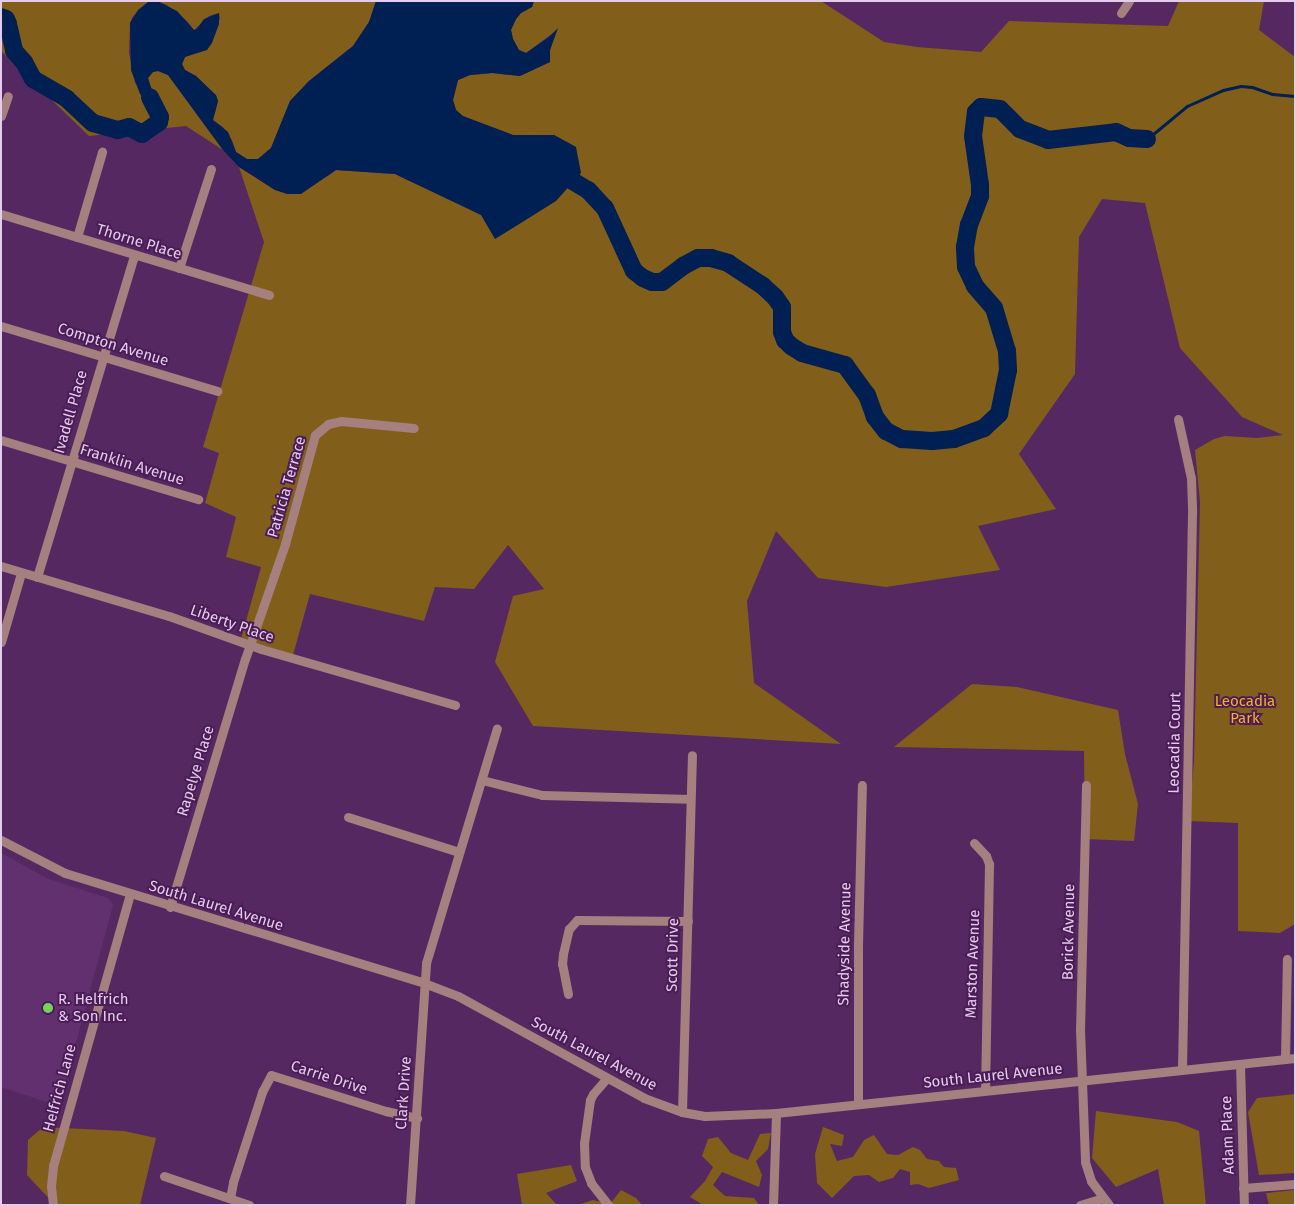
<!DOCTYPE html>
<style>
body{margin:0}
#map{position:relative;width:1296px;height:1206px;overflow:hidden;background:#562862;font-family:"Fira Sans",sans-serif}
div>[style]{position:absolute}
.built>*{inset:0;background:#622f6f}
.green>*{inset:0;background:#815e1a}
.water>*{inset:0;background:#001f52}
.stream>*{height:3px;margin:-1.5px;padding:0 1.5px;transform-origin:1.5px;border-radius:1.5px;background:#001f52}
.river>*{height:18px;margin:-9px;padding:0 9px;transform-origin:9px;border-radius:9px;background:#001f52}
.minor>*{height:9px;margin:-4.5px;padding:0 4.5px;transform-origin:4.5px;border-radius:4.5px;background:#a67f7f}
.dots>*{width:14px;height:14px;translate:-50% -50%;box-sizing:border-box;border:2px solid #4b1d56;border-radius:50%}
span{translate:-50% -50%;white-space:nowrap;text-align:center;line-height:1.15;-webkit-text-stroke:4px #4b1d56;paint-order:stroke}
.street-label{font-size:15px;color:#e5cbec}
.park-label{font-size:15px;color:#f5b127}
.poi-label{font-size:15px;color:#e5cbec}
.left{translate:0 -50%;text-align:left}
.frame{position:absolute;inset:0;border:2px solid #e5cbec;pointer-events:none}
</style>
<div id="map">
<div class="built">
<i style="clip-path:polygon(1px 853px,49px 879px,108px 898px,113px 905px,59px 1106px,1px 1087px)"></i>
</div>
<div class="green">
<i style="clip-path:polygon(1px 1px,151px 1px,133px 16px,130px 23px,129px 53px,135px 83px,160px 115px,148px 78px,153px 72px,158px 71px,168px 75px,223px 150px,186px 126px,89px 136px,1px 51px)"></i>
<i style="clip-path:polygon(157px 1px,376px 1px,369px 22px,353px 46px,309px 81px,290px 101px,271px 148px,258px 159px,247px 159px,236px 152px,232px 140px,223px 127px,213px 120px,218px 101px,216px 96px,196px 76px,185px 70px,182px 64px,185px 57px,189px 54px,207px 50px,220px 18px,219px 13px,209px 16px,194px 30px,187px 21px,167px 5px)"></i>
<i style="clip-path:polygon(534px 1px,821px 1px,884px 42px,917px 47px,981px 52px,1009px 21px,1168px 26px,1179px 1px,1264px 1px,1259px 30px,1295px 57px,1295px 924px,1280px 933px,1238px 931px,1238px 823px,1189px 821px,1194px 760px,1200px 502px,1195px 450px,1214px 439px,1225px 436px,1257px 438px,1283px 435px,1242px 417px,1180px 348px,1145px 203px,1102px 199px,1079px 237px,1075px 374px,1019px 454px,1056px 509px,978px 526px,1000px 570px,886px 587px,818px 578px,776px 531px,747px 601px,754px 683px,841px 744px,533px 726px,495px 662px,513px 596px,544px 589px,508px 545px,474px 589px,435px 587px,424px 621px,310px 594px,293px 655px,241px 639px,261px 567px,226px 557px,236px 517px,205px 503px,219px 453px,203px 447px,264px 242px,239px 167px,275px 190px,328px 176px,336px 170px,395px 174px,482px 215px,576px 147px,554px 135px,513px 135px,462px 116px,456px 110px,453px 100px,458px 80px,470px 75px,492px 73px,520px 76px,550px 62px,550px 50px,557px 30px,526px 53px,519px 50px,513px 39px,511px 30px,516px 19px,521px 13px,532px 7px)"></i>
<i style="clip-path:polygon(972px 684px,1017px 687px,1118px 710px,1125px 754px,1138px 804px,1134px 841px,1085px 839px,1084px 751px,894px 747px)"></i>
<i style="clip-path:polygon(1295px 1094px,1295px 1173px,1259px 1175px,1248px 1112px,1257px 1098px)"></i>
<i style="clip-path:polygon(1096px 1111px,1177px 1122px,1199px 1131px,1206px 1205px,1164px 1205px,1158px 1169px,1116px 1187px,1092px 1158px)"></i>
<i style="clip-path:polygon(43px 1127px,124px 1131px,156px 1138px,140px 1205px,55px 1205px,27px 1175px,28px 1140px)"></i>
<i style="clip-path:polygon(823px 1127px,844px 1135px,842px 1146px,830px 1144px,837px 1161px,853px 1157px,864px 1140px,874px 1135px,887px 1154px,898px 1155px,913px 1147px,920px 1150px,927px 1159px,939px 1161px,944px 1167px,956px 1168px,959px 1180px,929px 1188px,918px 1184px,910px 1185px,910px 1172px,900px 1169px,893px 1178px,879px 1182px,869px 1175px,854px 1176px,832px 1198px,817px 1183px,815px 1154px)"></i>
<i style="clip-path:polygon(771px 1133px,768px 1149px,756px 1161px,762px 1175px,759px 1187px,722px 1172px,713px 1185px,725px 1196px,754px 1198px,759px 1205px,703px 1205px,690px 1197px,705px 1181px,713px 1167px,702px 1156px,708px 1139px,718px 1137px,731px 1153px,748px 1160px,760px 1134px)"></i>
<i style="clip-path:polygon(571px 1165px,577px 1181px,546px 1193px,557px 1205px,522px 1205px,517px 1174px)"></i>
<i style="clip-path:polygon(621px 1190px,636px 1198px,642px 1205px,578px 1205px,593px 1200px,610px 1204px)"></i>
<i style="clip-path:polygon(1295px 1190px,1295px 1205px,1269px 1205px,1266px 1193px)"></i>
</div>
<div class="water">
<i style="clip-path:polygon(157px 1px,177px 11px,194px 30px,197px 29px,204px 19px,219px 13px,219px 24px,212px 43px,207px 50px,185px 57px,182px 64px,185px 70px,196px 76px,216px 95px,218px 101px,213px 120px,228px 132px,236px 152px,247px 159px,258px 159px,271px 148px,290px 101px,309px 81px,353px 46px,369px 22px,376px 1px,534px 1px,532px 7px,521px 13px,516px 19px,511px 30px,513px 39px,519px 50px,526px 53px,549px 37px,558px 28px,550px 50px,550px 62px,520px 76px,492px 73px,470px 75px,458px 80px,453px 100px,456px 110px,463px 116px,513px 135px,554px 135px,576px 147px,581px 173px,556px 201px,495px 239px,481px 215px,395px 174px,336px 170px,301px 194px,287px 194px,275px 190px,239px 167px,223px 150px,168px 75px,158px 71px,153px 72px,148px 78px,160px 117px,140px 94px,131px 70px,130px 23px,138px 10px,148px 2px)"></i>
</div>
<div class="stream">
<i style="left:1147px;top:139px;width:52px;rotate:-39.5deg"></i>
<i style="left:1187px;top:106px;width:39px;rotate:-24deg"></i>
<i style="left:1223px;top:90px;width:18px;rotate:-13deg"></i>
<i style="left:1241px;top:86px;width:11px;rotate:5deg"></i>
<i style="left:1252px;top:87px;width:21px;rotate:19deg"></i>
<i style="left:1272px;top:94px;width:23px;rotate:5deg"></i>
</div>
<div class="river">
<i style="left:1px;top:17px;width:5px;rotate:22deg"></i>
<i style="left:6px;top:19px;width:5px;rotate:68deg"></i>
<i style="left:8px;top:24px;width:28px;rotate:77deg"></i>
<i style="left:14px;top:51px;width:15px;rotate:48deg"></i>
<i style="left:24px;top:62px;width:19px;rotate:62deg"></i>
<i style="left:33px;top:79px;width:39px;rotate:30deg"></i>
<i style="left:67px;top:99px;width:35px;rotate:43deg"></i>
<i style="left:93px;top:123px;width:26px;rotate:16deg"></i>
<i style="left:118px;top:130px;width:11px;rotate:-15deg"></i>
<i style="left:129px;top:127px;width:15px;rotate:28deg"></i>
<i style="left:142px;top:134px;width:21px;rotate:-35deg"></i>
<i style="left:159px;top:122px;width:5px;rotate:-79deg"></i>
<i style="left:160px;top:117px;width:22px;rotate:-117deg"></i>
<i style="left:556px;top:166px;width:15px;rotate:48deg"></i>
<i style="left:566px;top:177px;width:26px;rotate:31deg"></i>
<i style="left:588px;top:190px;width:25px;rotate:47deg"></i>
<i style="left:605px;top:208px;width:69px;rotate:65.3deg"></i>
<i style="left:634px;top:271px;width:11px;rotate:38deg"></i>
<i style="left:643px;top:278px;width:10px;rotate:24deg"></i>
<i style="left:652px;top:282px;width:10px"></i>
<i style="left:662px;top:282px;width:26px;rotate:-37deg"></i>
<i style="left:683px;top:266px;width:17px;rotate:-28deg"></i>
<i style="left:698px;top:258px;width:13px"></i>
<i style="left:711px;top:258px;width:18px;rotate:16deg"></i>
<i style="left:728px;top:263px;width:42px;rotate:33.3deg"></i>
<i style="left:763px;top:286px;width:16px;rotate:43deg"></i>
<i style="left:775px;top:297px;width:12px;rotate:55deg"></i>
<i style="left:782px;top:307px;width:25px;rotate:90deg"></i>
<i style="left:782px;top:332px;width:9px;rotate:69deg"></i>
<i style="left:785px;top:340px;width:8px;rotate:45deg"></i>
<i style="left:791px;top:346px;width:13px;rotate:32deg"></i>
<i style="left:802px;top:353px;width:45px;rotate:15.6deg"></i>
<i style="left:845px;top:365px;width:37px;rotate:54deg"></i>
<i style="left:867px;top:395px;width:23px;rotate:70deg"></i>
<i style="left:875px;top:417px;width:18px;rotate:52deg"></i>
<i style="left:886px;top:431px;width:18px;rotate:27deg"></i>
<i style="left:902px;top:439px;width:30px;rotate:4deg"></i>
<i style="left:932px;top:441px;width:22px;rotate:-5deg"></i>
<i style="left:954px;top:439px;width:32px;rotate:-20deg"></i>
<i style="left:984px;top:428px;width:21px;rotate:-43deg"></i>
<i style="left:999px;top:414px;width:45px;rotate:-78.4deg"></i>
<i style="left:1008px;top:370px;width:19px;rotate:-93deg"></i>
<i style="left:1007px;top:351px;width:45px;rotate:-106.8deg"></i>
<i style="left:994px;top:308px;width:29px;rotate:-131deg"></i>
<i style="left:975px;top:286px;width:21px;rotate:-115deg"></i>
<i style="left:966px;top:267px;width:20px;rotate:-93deg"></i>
<i style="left:965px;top:247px;width:22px;rotate:-80deg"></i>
<i style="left:969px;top:225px;width:31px;rotate:-69deg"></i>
<i style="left:980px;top:196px;width:11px;rotate:-90deg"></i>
<i style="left:980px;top:185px;width:49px;rotate:-98.1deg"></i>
<i style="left:973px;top:136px;width:24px;rotate:-83deg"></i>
<i style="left:976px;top:112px;width:7px;rotate:-45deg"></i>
<i style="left:981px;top:107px;width:19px;rotate:6deg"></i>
<i style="left:1000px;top:109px;width:28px;rotate:45deg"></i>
<i style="left:1020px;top:129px;width:30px;rotate:21deg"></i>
<i style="left:1048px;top:140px;width:68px;rotate:-6.7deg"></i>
<i style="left:1116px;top:132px;width:14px;rotate:25deg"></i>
<i style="left:1129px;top:138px;width:18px;rotate:3deg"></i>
</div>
<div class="minor">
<i style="left:1121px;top:13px;width:14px;rotate:-56deg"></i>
<i style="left:1px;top:116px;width:21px;rotate:-71deg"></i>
<i style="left:1px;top:214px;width:280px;rotate:16.8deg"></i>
<i style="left:77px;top:237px;width:89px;rotate:-73.6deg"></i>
<i style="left:179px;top:268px;width:104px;rotate:-72.1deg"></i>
<i style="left:1px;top:326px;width:226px;rotate:16.7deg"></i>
<i style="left:1178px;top:419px;width:60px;rotate:77.6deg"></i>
<i style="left:1191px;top:478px;width:35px;rotate:88deg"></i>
<i style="left:1192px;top:513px;width:556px;rotate:91.03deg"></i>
<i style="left:1px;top:440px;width:206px;rotate:16.7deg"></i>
<i style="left:1px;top:566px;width:175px;rotate:16.6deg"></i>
<i style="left:169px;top:616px;width:98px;rotate:19.7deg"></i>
<i style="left:261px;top:649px;width:202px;rotate:16.1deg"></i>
<i style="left:37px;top:577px;width:336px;rotate:-73.2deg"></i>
<i style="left:1px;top:642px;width:72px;rotate:-73.8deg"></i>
<i style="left:482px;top:780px;width:62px;rotate:14deg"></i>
<i style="left:542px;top:795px;width:148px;rotate:1.5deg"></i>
<i style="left:1086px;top:785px;width:244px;rotate:91.4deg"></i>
<i style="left:1080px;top:1029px;width:133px;rotate:87.8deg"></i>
<i style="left:1085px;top:1162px;width:20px;rotate:72deg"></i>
<i style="left:1091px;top:1181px;width:30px;rotate:53deg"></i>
<i style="left:348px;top:817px;width:116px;rotate:17.5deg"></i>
<i style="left:1px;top:840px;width:72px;rotate:27.3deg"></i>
<i style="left:65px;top:873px;width:375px;rotate:17deg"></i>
<i style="left:424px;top:983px;width:36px;rotate:21deg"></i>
<i style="left:458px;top:996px;width:212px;rotate:28.7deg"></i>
<i style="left:644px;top:1098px;width:40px;rotate:20.2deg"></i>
<i style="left:682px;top:1112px;width:23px;rotate:10deg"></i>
<i style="left:705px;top:1116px;width:71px;rotate:-2.4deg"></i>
<i style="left:776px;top:1113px;width:522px;rotate:-6.05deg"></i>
<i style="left:974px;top:843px;width:18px;rotate:47deg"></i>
<i style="left:986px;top:856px;width:9px;rotate:69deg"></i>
<i style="left:989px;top:864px;width:226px;rotate:91deg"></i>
<i style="left:170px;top:907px;width:259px;rotate:-73.2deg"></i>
<i style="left:245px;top:659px;width:122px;rotate:-70.8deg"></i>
<i style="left:285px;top:544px;width:113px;rotate:-74.6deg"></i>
<i style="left:315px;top:435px;width:17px;rotate:-40deg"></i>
<i style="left:328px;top:424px;width:13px;rotate:-13deg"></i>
<i style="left:341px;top:421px;width:73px;rotate:5.5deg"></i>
<i style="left:568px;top:994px;width:31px;rotate:-101deg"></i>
<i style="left:562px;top:964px;width:10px;rotate:-84deg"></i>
<i style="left:563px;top:954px;width:26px;rotate:-77deg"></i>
<i style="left:569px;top:929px;width:12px;rotate:-48deg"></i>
<i style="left:577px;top:920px;width:111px;rotate:0.5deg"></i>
<i style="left:1285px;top:1059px;width:100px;rotate:-88.9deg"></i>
<i style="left:1240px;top:1064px;width:141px;rotate:88.4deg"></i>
<i style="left:606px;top:1079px;width:20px;rotate:131deg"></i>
<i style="left:593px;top:1094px;width:7px;rotate:117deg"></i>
<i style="left:590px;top:1100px;width:43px;rotate:97.9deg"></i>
<i style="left:584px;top:1143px;width:24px;rotate:88deg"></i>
<i style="left:585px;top:1167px;width:17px;rotate:69deg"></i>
<i style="left:591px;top:1183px;width:28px;rotate:52deg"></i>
<i style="left:858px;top:1104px;width:159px;rotate:-90deg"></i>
<i style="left:858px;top:945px;width:160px;rotate:-88.6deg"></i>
<i style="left:682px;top:1112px;width:357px;rotate:-88.4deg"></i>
<i style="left:164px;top:1176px;width:90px;rotate:18.8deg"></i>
<i style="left:1243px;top:1188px;width:52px;rotate:-4.4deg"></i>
<i style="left:230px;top:1198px;width:16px;rotate:-79deg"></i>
<i style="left:233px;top:1182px;width:95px;rotate:-72.1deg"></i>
<i style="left:262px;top:1092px;width:19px;rotate:-62deg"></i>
<i style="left:271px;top:1075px;width:121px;rotate:17.4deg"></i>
<i style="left:386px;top:1111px;width:32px;rotate:13deg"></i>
<i style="left:53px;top:1205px;width:19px;rotate:-96deg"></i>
<i style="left:51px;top:1186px;width:20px;rotate:-84deg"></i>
<i style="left:53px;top:1166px;width:283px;rotate:-74.2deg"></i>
<i style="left:410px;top:1205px;width:243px;rotate:-86.2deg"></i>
<i style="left:426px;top:963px;width:245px;rotate:-73.2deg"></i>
<i style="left:773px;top:1205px;width:92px;rotate:-88.1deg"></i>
<i style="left:1080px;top:1205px;width:24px;rotate:-17deg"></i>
</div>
<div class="dots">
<i style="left:48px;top:1008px;background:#76d25a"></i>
</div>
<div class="street-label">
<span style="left:139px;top:242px;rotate:17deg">Thorne Place</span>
<span style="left:113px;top:345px;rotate:17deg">Compton Avenue</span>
<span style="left:71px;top:412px;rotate:-74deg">Ivadell Place</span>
<span style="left:132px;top:465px;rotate:17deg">Franklin Avenue</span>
<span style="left:287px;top:487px;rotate:-74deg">Patricia Terrace</span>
<span style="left:232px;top:624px;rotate:19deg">Liberty Place</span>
<span style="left:1175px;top:743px;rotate:-89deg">Leocadia Court</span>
<span style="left:196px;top:771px;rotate:-73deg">Rapelye Place</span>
<span style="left:216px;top:906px;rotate:17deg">South Laurel Avenue</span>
<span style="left:1069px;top:932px;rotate:-89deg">Borick Avenue</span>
<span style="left:845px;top:944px;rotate:-89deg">Shadyside Avenue</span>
<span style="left:673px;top:955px;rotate:-89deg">Scott Drive</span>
<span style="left:973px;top:964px;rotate:-88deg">Marston Avenue</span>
<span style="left:594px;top:1054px;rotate:28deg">South Laurel Avenue</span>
<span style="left:993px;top:1076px;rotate:-6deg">South Laurel Avenue</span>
<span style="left:329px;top:1078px;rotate:18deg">Carrie Drive</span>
<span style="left:60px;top:1088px;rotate:-75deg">Helfrich Lane</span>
<span style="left:404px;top:1093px;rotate:-86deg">Clark Drive</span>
<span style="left:1228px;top:1135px;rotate:-92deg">Adam Place</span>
</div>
<div class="park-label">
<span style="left:1245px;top:710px">Leocadia<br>Park</span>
</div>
<div class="poi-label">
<span class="left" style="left:58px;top:1008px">R. Helfrich<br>&amp; Son Inc.</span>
</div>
<div class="frame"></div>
</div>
